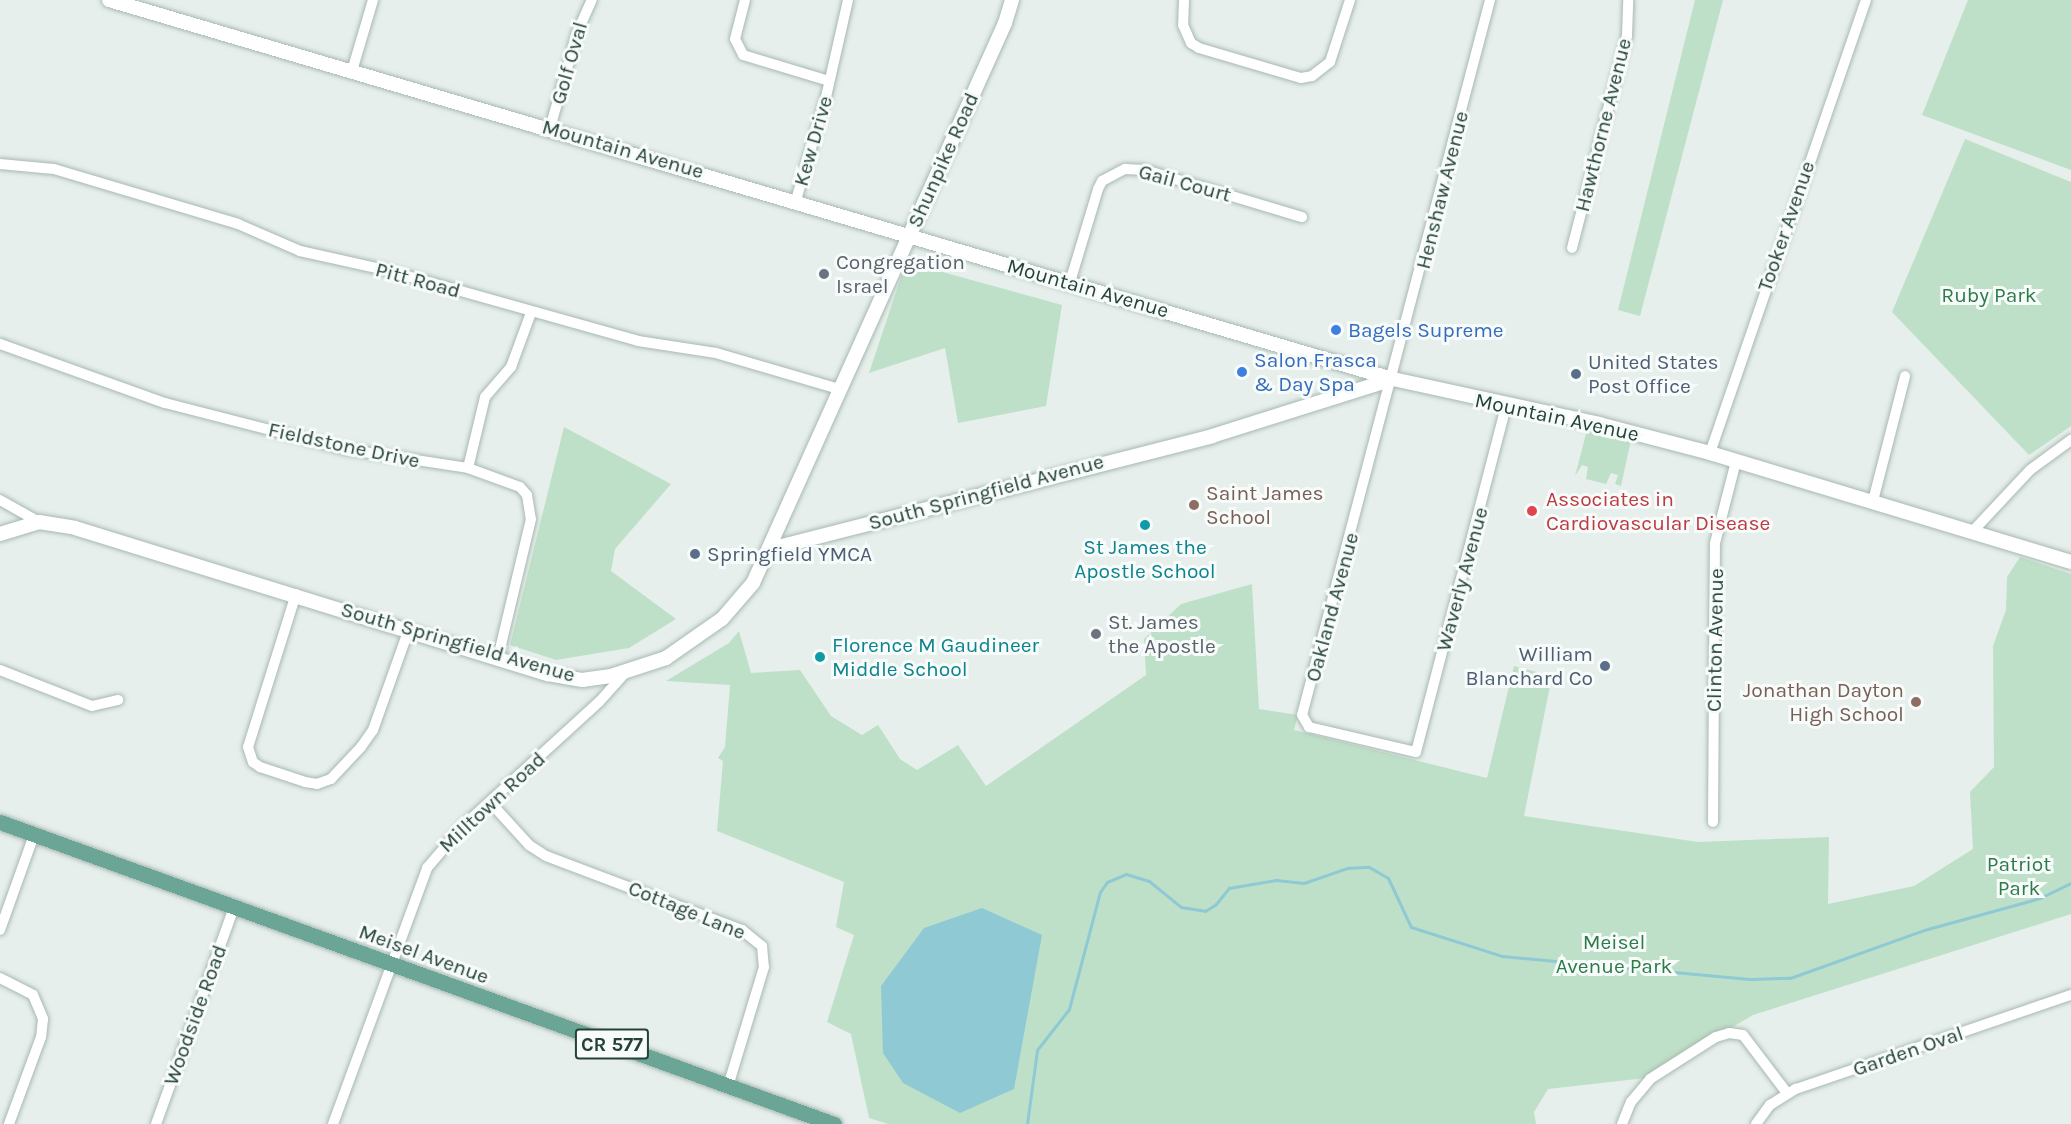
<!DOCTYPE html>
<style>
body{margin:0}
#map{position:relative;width:2071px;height:1124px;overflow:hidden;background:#e6efeb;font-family:Karla,sans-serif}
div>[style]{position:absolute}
.green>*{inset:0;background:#bfe0c8}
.water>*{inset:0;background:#8ec9d4}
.stream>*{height:3px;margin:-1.5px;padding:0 1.5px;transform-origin:1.5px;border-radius:1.5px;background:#8ec9d4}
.roads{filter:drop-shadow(0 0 2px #a8b8b2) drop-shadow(0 0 2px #a8b8b2)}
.street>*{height:10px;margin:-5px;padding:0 5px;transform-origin:5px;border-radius:5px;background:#fff}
.secondary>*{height:14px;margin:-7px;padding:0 7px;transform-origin:7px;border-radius:7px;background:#fff}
.primary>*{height:15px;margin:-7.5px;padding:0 7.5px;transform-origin:7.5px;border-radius:7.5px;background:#6aa596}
.dots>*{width:16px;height:16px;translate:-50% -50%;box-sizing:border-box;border:3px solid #f7fbf9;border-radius:50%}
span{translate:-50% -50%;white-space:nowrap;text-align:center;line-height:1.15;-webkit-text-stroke:6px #f7fbf9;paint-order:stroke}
.shield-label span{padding:2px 4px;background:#f7fbf9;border:2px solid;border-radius:4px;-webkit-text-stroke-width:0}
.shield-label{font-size:20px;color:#24423a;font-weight:700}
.street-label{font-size:21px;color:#24423a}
.worship-label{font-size:21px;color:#5b616d}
.left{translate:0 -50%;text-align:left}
.park-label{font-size:21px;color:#2d7a4b}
.shop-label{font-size:21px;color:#366cbe}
.service-label{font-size:21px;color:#4e5e75}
.right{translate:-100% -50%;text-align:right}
.education-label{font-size:21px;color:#785e54}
.health-label{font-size:21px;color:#be3a42}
.culture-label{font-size:21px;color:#0d838f}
</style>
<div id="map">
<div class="green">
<i style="clip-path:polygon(1695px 0,1723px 0,1640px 316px,1618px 310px)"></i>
<i style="clip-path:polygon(1968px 0,2071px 0,2071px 170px,1922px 115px)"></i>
<i style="clip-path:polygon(1965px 139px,2071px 182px,2071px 426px,2029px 455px,1892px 312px)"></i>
<i style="clip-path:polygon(906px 262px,1062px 305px,1046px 406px,958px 423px,945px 348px,869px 373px)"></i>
<i style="clip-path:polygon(564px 427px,671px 484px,615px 549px,611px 571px,676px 619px,629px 648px,556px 660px,510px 645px)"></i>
<i style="clip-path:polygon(1587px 430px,1631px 440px,1621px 486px,1615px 484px,1618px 475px,1611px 473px,1606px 484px,1586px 479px,1588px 467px,1582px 465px,1575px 476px)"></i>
<i style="clip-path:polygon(2020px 557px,2071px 574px,2071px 914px,1753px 1015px,1646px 1078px,1548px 1089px,1534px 1112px,1536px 1124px,888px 1124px,869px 1118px,851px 1034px,827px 1022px,854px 935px,836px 927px,844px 882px,717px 831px,723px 761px,718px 758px,725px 747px,730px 685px,666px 681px,729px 643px,739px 631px,751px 673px,800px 670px,831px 716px,862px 735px,878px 725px,900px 759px,917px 770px,958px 745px,986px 786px,1146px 675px,1144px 639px,1181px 604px,1252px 584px,1259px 709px,1298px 715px,1294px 730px,1487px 778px,1514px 666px,1552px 676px,1524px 816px,1698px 842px,1829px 837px,1828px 904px,1914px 886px,1973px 849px,1970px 792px,1994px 767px,1993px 646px,2006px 610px,2007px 577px)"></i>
</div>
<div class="water">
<i style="clip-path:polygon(982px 908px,1042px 935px,1014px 1089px,960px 1113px,903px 1083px,883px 1053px,881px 986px,924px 928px)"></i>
</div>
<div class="stream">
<i style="left:1027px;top:1124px;width:75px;rotate:-82.3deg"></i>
<i style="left:1037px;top:1050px;width:52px;rotate:-52deg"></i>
<i style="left:1069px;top:1009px;width:121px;rotate:-75.2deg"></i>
<i style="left:1100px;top:892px;width:12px;rotate:-55deg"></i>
<i style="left:1107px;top:882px;width:21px;rotate:-23deg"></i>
<i style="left:1126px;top:874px;width:24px;rotate:17deg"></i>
<i style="left:1149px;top:881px;width:41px;rotate:39.1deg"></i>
<i style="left:1181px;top:907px;width:24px;rotate:9deg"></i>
<i style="left:1205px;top:911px;width:13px;rotate:-32deg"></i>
<i style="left:1216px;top:904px;width:21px;rotate:-51deg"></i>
<i style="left:1229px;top:888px;width:48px;rotate:-9.7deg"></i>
<i style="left:1276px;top:880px;width:28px;rotate:6deg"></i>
<i style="left:1304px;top:883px;width:46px;rotate:-19.2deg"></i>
<i style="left:1347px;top:868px;width:22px;rotate:-3deg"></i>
<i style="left:1369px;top:867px;width:22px;rotate:30deg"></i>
<i style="left:1388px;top:878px;width:54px;rotate:64.9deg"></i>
<i style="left:1411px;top:927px;width:96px;rotate:17.7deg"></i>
<i style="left:1502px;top:956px;width:251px;rotate:5.3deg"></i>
<i style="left:1752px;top:979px;width:38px;rotate:-2deg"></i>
<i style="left:1790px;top:978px;width:142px;rotate:-19.7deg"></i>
<i style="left:1924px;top:930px;width:120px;rotate:-15.4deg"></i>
<i style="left:2040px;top:898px;width:34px;rotate:-26deg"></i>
</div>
<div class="roads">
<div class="street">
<i style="left:745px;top:0;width:40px;rotate:104.4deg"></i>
<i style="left:735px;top:39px;width:18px;rotate:63deg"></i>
<i style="left:743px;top:55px;width:90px;rotate:16.8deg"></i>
<i style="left:1184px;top:0;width:25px;rotate:92deg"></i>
<i style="left:1183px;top:25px;width:20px;rotate:66deg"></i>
<i style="left:1191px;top:43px;width:9px;rotate:32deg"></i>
<i style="left:1199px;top:48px;width:106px;rotate:16.4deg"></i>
<i style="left:1301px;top:78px;width:11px;rotate:-10deg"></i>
<i style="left:1312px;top:76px;width:23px;rotate:-38deg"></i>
<i style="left:1330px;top:62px;width:65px;rotate:-72.1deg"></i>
<i style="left:1490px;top:0;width:739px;rotate:104.73deg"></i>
<i style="left:1302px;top:715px;width:14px;rotate:60deg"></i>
<i style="left:1309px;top:727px;width:110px;rotate:13.2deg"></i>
<i style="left:1416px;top:752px;width:358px;rotate:-75.4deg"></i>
<i style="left:352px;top:71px;width:74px;rotate:-73.5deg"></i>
<i style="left:550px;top:128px;width:99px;rotate:-74.1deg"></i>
<i style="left:577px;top:33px;width:36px;rotate:-66deg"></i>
<i style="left:0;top:164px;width:54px;rotate:5.3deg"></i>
<i style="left:54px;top:169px;width:192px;rotate:16.6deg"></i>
<i style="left:238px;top:224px;width:68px;rotate:23.5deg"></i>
<i style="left:300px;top:251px;width:88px;rotate:12.5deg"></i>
<i style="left:386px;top:270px;width:262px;rotate:15.7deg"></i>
<i style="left:638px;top:341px;width:79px;rotate:8.7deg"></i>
<i style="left:716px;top:353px;width:128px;rotate:16.3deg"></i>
<i style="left:796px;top:200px;width:107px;rotate:-73.8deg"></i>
<i style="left:826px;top:97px;width:99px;rotate:-77.2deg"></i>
<i style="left:1572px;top:248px;width:219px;rotate:-75.5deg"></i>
<i style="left:1627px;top:36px;width:36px;rotate:-88deg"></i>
<i style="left:1070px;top:282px;width:97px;rotate:-73.2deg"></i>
<i style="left:1098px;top:189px;width:9px;rotate:-63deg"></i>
<i style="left:1102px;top:181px;width:26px;rotate:-28deg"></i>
<i style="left:1125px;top:169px;width:20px;rotate:3deg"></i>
<i style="left:1145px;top:170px;width:164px;rotate:16.7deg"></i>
<i style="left:0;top:344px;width:175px;rotate:19.7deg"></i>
<i style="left:165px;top:403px;width:185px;rotate:14.4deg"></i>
<i style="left:344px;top:449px;width:125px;rotate:8.7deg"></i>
<i style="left:468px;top:468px;width:55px;rotate:20.1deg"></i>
<i style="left:520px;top:487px;width:11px;rotate:49deg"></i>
<i style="left:527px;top:495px;width:24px;rotate:81deg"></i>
<i style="left:531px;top:519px;width:142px;rotate:103.4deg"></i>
<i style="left:1710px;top:453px;width:479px;rotate:-71deg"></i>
<i style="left:468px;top:468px;width:73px;rotate:-76.5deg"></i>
<i style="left:485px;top:397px;width:40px;rotate:-49deg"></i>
<i style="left:511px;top:367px;width:58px;rotate:-69.7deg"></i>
<i style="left:0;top:500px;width:45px;rotate:29.4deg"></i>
<i style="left:1873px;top:501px;width:129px;rotate:-75.6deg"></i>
<i style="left:1973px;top:531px;width:83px;rotate:-46.9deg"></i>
<i style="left:2030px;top:470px;width:51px;rotate:-36.2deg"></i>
<i style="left:296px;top:594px;width:160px;rotate:107.4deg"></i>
<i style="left:248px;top:747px;width:16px;rotate:72deg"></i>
<i style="left:253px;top:762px;width:9px;rotate:36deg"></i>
<i style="left:260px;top:767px;width:47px;rotate:18.4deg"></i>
<i style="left:305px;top:782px;width:12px;rotate:9deg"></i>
<i style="left:317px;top:784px;width:15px;rotate:-20deg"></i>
<i style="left:331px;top:779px;width:44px;rotate:-46.8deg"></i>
<i style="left:361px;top:747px;width:21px;rotate:-55deg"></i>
<i style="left:373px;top:730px;width:107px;rotate:-70.4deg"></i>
<i style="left:0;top:670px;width:99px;rotate:21.4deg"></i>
<i style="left:92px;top:706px;width:27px;rotate:-13deg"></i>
<i style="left:490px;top:802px;width:58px;rotate:47.8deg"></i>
<i style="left:529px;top:845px;width:20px;rotate:33deg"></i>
<i style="left:546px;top:856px;width:210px;rotate:20.7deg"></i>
<i style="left:742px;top:930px;width:26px;rotate:39deg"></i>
<i style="left:762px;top:946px;width:21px;rotate:85deg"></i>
<i style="left:764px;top:967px;width:124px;rotate:106.8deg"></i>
<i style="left:1713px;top:822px;width:279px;rotate:-89.6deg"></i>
<i style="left:1715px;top:543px;width:85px;rotate:-75.6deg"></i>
<i style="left:0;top:930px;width:101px;rotate:-70.3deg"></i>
<i style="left:0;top:978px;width:37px;rotate:27deg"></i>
<i style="left:33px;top:995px;width:26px;rotate:67deg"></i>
<i style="left:43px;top:1019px;width:18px;rotate:96deg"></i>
<i style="left:41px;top:1037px;width:93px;rotate:110.2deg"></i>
<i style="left:156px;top:1124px;width:231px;rotate:-70.2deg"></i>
<i style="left:333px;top:1124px;width:273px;rotate:-69.8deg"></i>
<i style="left:427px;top:868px;width:54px;rotate:-49.5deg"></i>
<i style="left:462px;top:827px;width:185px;rotate:-42.4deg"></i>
<i style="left:599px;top:702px;width:39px;rotate:-48deg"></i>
<i style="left:1622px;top:1124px;width:24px;rotate:-68deg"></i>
<i style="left:1631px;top:1102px;width:30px;rotate:-50deg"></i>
<i style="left:1650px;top:1079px;width:78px;rotate:-32.5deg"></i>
<i style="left:1716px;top:1037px;width:14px;rotate:-17deg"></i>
<i style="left:1729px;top:1033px;width:14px;rotate:8deg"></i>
<i style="left:1743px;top:1035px;width:73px;rotate:52.8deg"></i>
<i style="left:1756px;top:1124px;width:24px;rotate:-54deg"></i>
<i style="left:1770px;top:1105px;width:31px;rotate:-32deg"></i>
<i style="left:1796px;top:1089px;width:291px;rotate:-18.9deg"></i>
</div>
<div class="secondary">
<i style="left:109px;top:0;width:1339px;rotate:16.45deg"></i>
<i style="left:1393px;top:379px;width:211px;rotate:12.3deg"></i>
<i style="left:1599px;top:424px;width:115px;rotate:14.6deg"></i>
<i style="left:1710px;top:453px;width:377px;rotate:16.8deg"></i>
<i style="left:0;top:534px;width:41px;rotate:-17.1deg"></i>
<i style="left:39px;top:522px;width:36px;rotate:9deg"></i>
<i style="left:75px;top:528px;width:495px;rotate:17.2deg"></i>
<i style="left:548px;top:674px;width:35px;rotate:10deg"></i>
<i style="left:582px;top:680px;width:29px;rotate:-8deg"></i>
<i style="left:611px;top:676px;width:58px;rotate:-18.1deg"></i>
<i style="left:666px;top:658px;width:68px;rotate:-34.9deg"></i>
<i style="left:722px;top:619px;width:48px;rotate:-49.3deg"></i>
<i style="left:753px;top:583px;width:614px;rotate:-65.77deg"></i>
<i style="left:1005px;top:23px;width:24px;rotate:-73deg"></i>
<i style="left:770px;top:549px;width:456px;rotate:-14.3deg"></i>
<i style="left:1212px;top:436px;width:190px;rotate:-17.5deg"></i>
</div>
<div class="primary">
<i style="left:0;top:822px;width:887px;rotate:19.91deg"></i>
</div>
</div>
<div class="dots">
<i style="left:824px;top:274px;background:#6b7280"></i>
<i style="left:1336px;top:330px;background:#3f7fe0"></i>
<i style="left:1242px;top:372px;background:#3f7fe0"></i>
<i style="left:1576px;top:374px;background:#5c6f8a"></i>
<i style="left:1194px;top:505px;background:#8d6e63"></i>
<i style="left:1532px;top:511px;background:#e0444e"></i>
<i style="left:1145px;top:525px;background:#0f9aa8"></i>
<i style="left:695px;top:554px;background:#5c6f8a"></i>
<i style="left:1096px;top:634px;background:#6b7280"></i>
<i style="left:820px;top:657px;background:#0f9aa8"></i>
<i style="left:1605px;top:666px;background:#5c6f8a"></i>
<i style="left:1916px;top:702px;background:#8d6e63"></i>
</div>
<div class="shield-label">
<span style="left:612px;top:1044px">CR 577</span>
</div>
<div class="street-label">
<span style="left:569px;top:63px;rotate:-74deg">Golf Oval</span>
<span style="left:1603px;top:125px;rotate:-76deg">Hawthorne Avenue</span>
<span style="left:813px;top:141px;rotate:-74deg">Kew Drive</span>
<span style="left:623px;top:149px;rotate:16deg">Mountain Avenue</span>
<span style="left:943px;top:160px;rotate:-66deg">Shunpike Road</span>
<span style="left:1185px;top:183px;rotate:15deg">Gail Court</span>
<span style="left:1442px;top:190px;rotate:-76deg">Henshaw Avenue</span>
<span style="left:1786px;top:226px;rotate:-71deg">Tooker Avenue</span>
<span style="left:418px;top:280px;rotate:15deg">Pitt Road</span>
<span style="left:1088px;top:288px;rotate:16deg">Mountain Avenue</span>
<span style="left:1557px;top:417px;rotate:12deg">Mountain Avenue</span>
<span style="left:344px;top:445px;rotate:12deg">Fieldstone Drive</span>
<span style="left:986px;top:492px;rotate:-15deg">South Springfield Avenue</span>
<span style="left:1462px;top:579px;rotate:-75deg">Waverly Avenue</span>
<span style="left:1332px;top:607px;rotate:-75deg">Oakland Avenue</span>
<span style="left:1715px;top:640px;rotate:-89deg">Clinton Avenue</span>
<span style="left:458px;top:642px;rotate:16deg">South Springfield Avenue</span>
<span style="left:492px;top:802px;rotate:-43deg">Milltown Road</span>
<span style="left:687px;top:910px;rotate:22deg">Cottage Lane</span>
<span style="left:424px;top:954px;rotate:20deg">Meisel Avenue</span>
<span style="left:195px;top:1015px;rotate:-70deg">Woodside Road</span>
<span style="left:1908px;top:1051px;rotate:-19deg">Garden Oval</span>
</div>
<div class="worship-label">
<span class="left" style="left:836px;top:274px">Congregation<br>Israel</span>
<span class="left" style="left:1108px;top:634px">St. James<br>the Apostle</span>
</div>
<div class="park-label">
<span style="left:1989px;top:295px">Ruby Park</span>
<span style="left:2019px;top:876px">Patriot<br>Park</span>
<span style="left:1614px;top:954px">Meisel<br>Avenue Park</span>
</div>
<div class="shop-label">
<span class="left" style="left:1348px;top:330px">Bagels Supreme</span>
<span class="left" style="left:1254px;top:372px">Salon Frasca<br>&amp; Day Spa</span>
</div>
<div class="service-label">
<span class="left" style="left:1588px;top:374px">United States<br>Post Office</span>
<span class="left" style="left:707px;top:554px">Springfield YMCA</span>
<span class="right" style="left:1593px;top:666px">William<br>Blanchard Co</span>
</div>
<div class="education-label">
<span class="left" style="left:1206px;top:505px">Saint James<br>School</span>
<span class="right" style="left:1904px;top:702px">Jonathan Dayton<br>High School</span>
</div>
<div class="health-label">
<span class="left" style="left:1546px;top:511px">Associates in<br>Cardiovascular Disease</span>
</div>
<div class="culture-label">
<span style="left:1145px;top:559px">St James the<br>Apostle School</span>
<span class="left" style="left:832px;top:657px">Florence M Gaudineer<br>Middle School</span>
</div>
</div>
